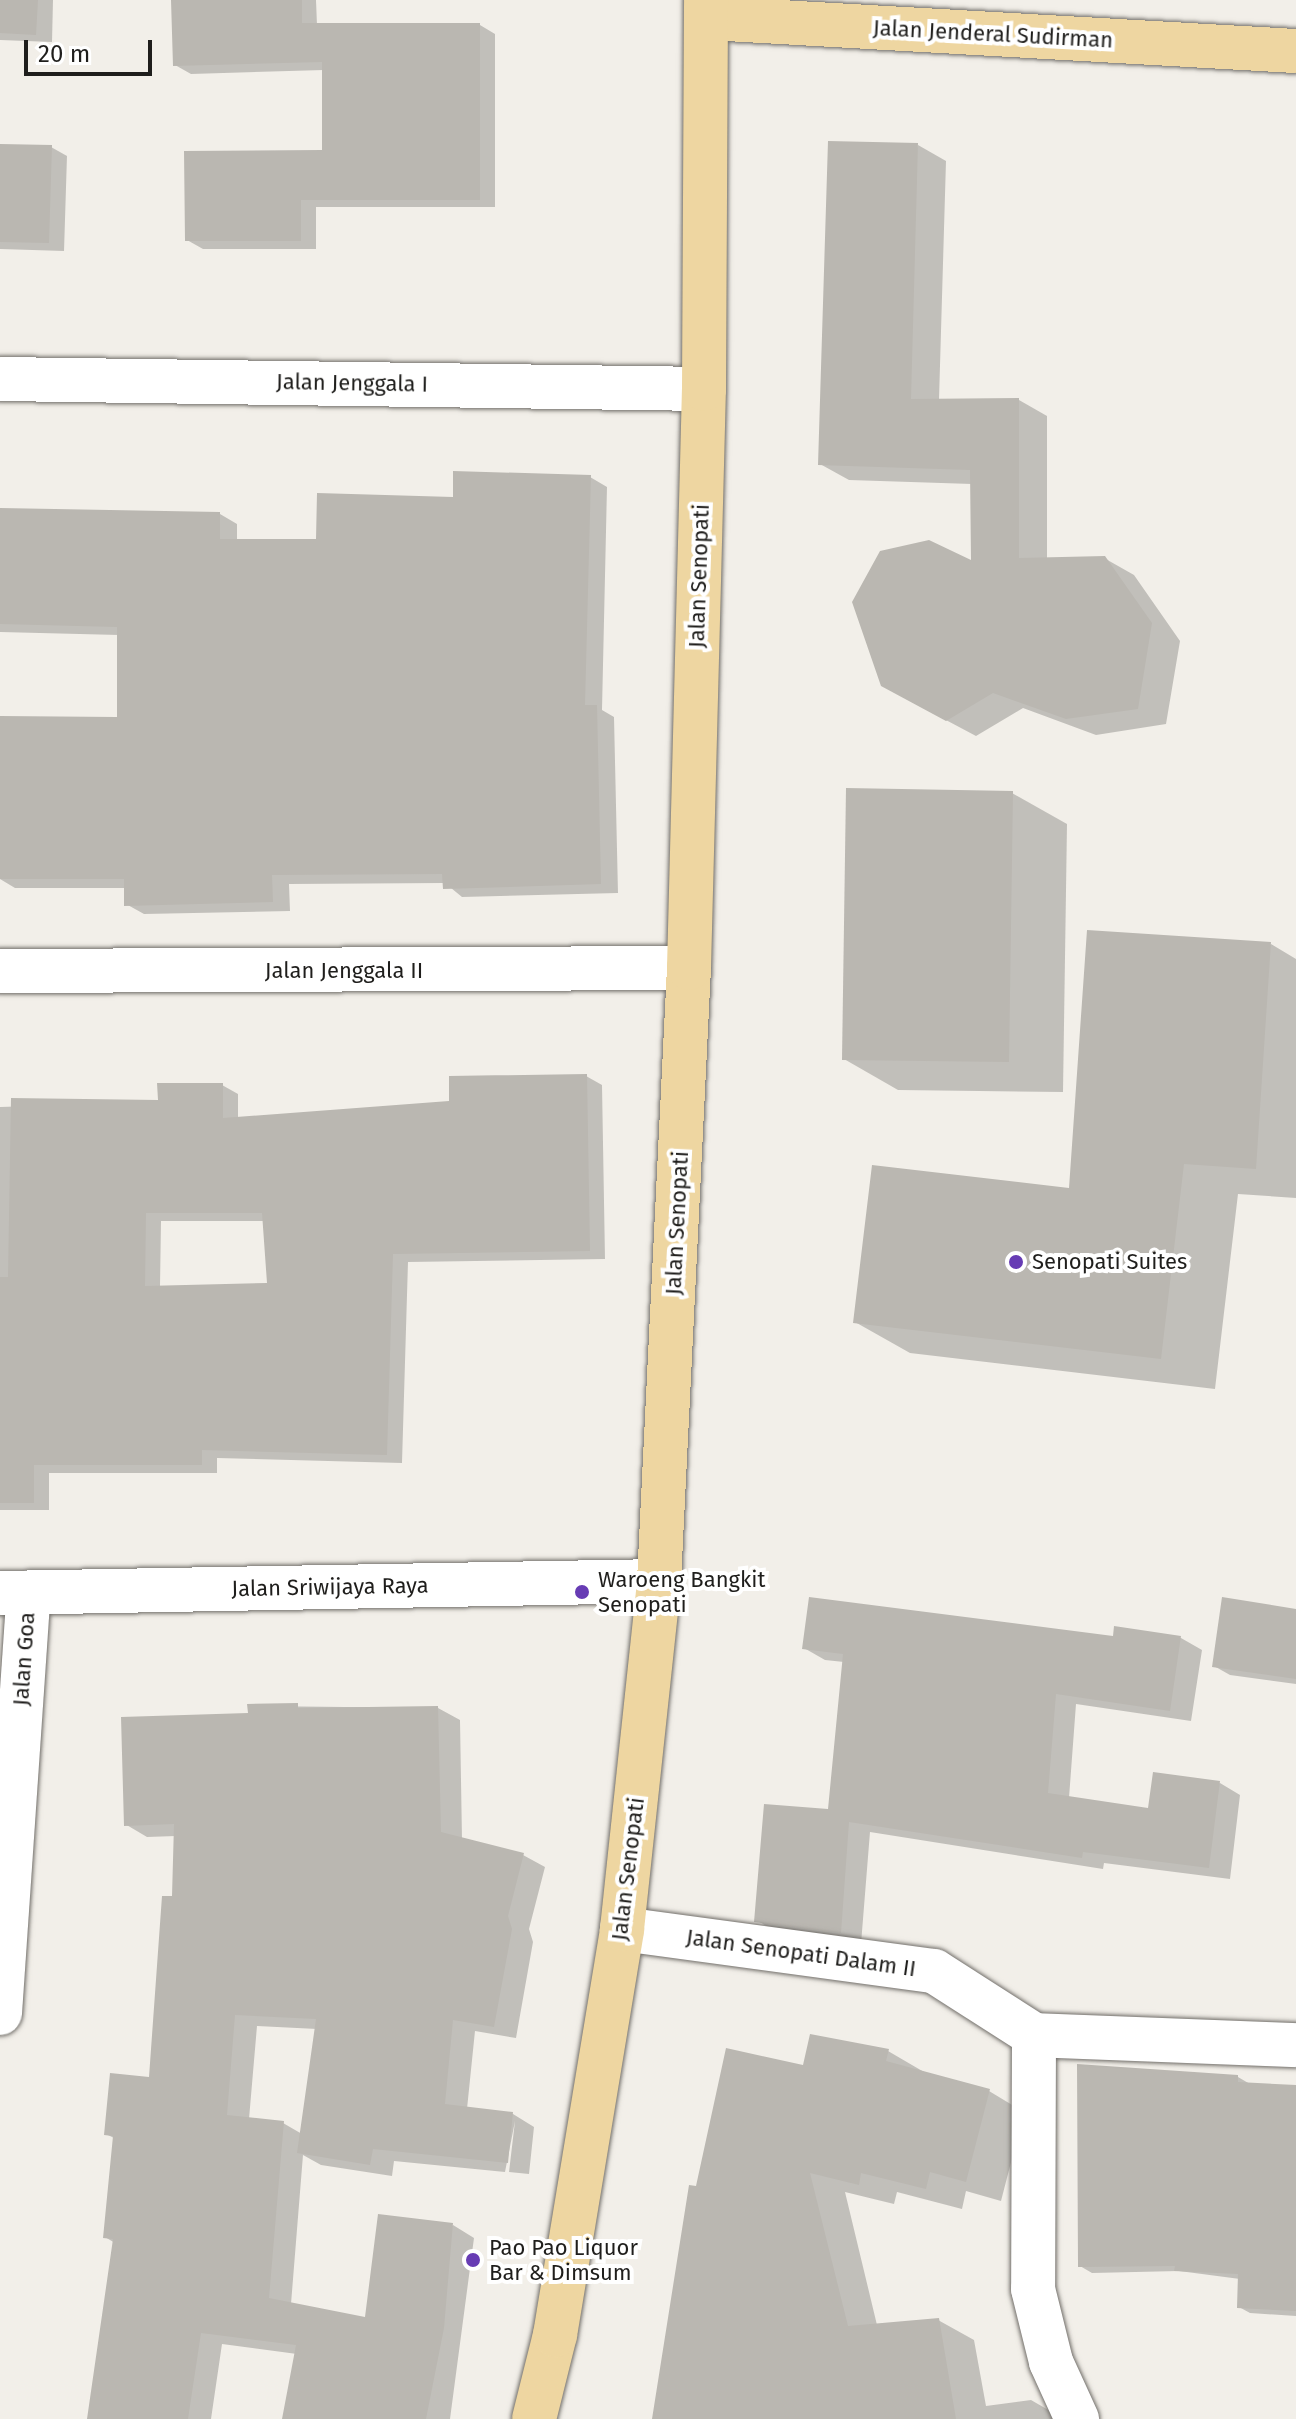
<!DOCTYPE html>
<style>
body{margin:0}
#map{position:relative;width:1296px;height:2419px;overflow:hidden;background:#f2efe9;font-family:"Fira Sans",sans-serif}
div>[style]{position:absolute}
.shadow>*{inset:0;background:#0003}
.building>*{inset:0;background:#bab7b1}
.roads{filter:drop-shadow(0 0 2px #726f6a) drop-shadow(0 0 2px #726f6a)}
.minor>*{height:44px;margin:-22px;padding:0 22px;transform-origin:22px;border-radius:22px;background:#fff}
.major>*{height:44px;margin:-22px;padding:0 22px;transform-origin:22px;border-radius:22px;background:#eed6a1}
.dots>*{width:22px;height:22px;translate:-50% -50%;box-sizing:border-box;border:4px solid #fff;border-radius:50%}
span{translate:-50% -50%;white-space:nowrap;text-align:center;line-height:1.15;-webkit-text-stroke:8px #fff;paint-order:stroke}
.street-label{font-size:22px;color:#1f1e1c}
.poi-label{font-size:22px;color:#1f1e1c}
.left{translate:0 -50%;text-align:left}
.scale{position:absolute;left:24px;top:40px;width:128px;height:36px;box-sizing:border-box;border:4px solid #1f1e1c;border-top:0;padding-left:10px;font-size:24px;line-height:28px;white-space:nowrap;color:#1f1e1c;-webkit-text-stroke:6px #fff;paint-order:stroke}
</style>
<div id="map">
<div class="shadow">
<i style="clip-path:polygon(0 0,53px 0,52px 42px,0 40px)"></i>
<i style="clip-path:polygon(173px 0,316px 0,317px 25px,480px 25px,495px 34px,495px 207px,316px 207px,316px 249px,203px 249px,187px 240px,324px 152px,324px 70px,191px 74px,175px 65px)"></i>
<i style="clip-path:polygon(918px 145px,946px 161px,939px 400px,1019px 400px,1047px 416px,1047px 560px,1104px 558px,1134px 575px,1180px 641px,1166px 724px,1096px 735px,1023px 708px,976px 736px,912px 702px,973px 563px,972px 484px,849px 480px,820px 464px)"></i>
<i style="clip-path:polygon(0 146px,51px 147px,67px 156px,64px 251px,0 249px)"></i>
<i style="clip-path:polygon(590px 477px,607px 487px,602px 710px,614px 717px,618px 893px,462px 897px,445px 883px,289px 884px,290px 911px,144px 914px,126px 904px,126px 888px,15px 888px,0 879px,0 718px,119px 719px,119px 635px,0 632px,0 509px,220px 514px,237px 524px,237px 541px,318px 541px,455px 499px)"></i>
<i style="clip-path:polygon(1012px 793px,1067px 824px,1063px 1092px,898px 1090px,844px 1059px)"></i>
<i style="clip-path:polygon(1271px 944px,1296px 959px,1296px 1198px,1238px 1194px,1215px 1389px,910px 1353px,855px 1322px,1071px 1190px)"></i>
<i style="clip-path:polygon(evenodd,586px 1076px,602px 1085px,605px 1259px,408px 1262px,402px 1463px,217px 1458px,217px 1473px,49px 1473px,49px 1510px,0 1510px,0 1107px,160px 1102px,222px 1085px,238px 1094px,238px 1119px,451px 1103px,586px 1076px,161px 1221px,265px 1221px,269px 1285px,160px 1287px,161px 1221px)"></i>
<i style="clip-path:polygon(1296px 1611px,1296px 1684px,1230px 1675px,1214px 1666px)"></i>
<i style="clip-path:polygon(1116px 1628px,1181px 1638px,1202px 1650px,1191px 1721px,1076px 1704px,1069px 1798px,1150px 1810px,1220px 1783px,1240px 1795px,1230px 1879px,1104px 1863px,1103px 1869px,870px 1832px,861px 1944px,777px 1932px,756px 1920px,830px 1812px,844px 1662px,825px 1660px,804px 1648px,1114px 1638px)"></i>
<i style="clip-path:polygon(evenodd,249px 1706px,438px 1708px,460px 1720px,462px 1839px,523px 1855px,545px 1867px,529px 1929px,533px 1942px,516px 2038px,475px 2031px,467px 2109px,513px 2114px,534px 2127px,529px 2174px,509px 2172px,515px 2121px,505px 2172px,394px 2161px,392px 2176px,321px 2165px,303px 2155px,291px 2304px,366px 2319px,453px 2225px,474px 2238px,450px 2419px,323px 2419px,297px 2354px,222px 2344px,211px 2419px,90px 2419px,115px 2243px,105px 2237px,114px 2138px,106px 2134px,151px 2079px,174px 1898px,176px 1836px,147px 1837px,125px 1824px,250px 1715px,249px 1706px,257px 2026px,317px 2029px,302px 2134px,283px 2123px,249px 2119px,257px 2026px)"></i>
<i style="clip-path:polygon(888px 2051px,924px 2072px,989px 2091px,1024px 2112px,1001px 2201px,966px 2191px,962px 2209px,897px 2192px,894px 2204px,845px 2192px,877px 2325px,938px 2320px,974px 2340px,986px 2406px,1031px 2400px,1064px 2419px,654px 2419px,698px 2189px,805px 2068px)"></i>
<i style="clip-path:polygon(1238px 2077px,1250px 2084px,1296px 2087px,1296px 2316px,1250px 2313px,1239px 2307px,1240px 2279px,1179px 2271px,1092px 2273px,1080px 2266px)"></i>
</div>
<div class="building">
<i style="clip-path:polygon(0 0,38px 0,36px 35px,0 33px)"></i>
<i style="clip-path:polygon(171px 0,302px 0,302px 23px,480px 23px,480px 200px,301px 200px,301px 241px,185px 241px,184px 151px,322px 150px,322px 62px,173px 66px)"></i>
<i style="clip-path:polygon(828px 141px,918px 143px,911px 399px,1019px 398px,1019px 558px,1105px 556px,1152px 623px,1138px 709px,1066px 719px,993px 693px,946px 721px,881px 686px,852px 602px,880px 551px,929px 540px,971px 560px,970px 470px,818px 465px)"></i>
<i style="clip-path:polygon(0 144px,52px 145px,49px 243px,0 242px)"></i>
<i style="clip-path:polygon(453px 471px,591px 475px,585px 705px,597px 705px,601px 884px,443px 889px,442px 874px,272px 875px,273px 902px,124px 906px,124px 879px,0 879px,0 716px,117px 717px,117px 627px,0 624px,0 508px,220px 512px,220px 539px,316px 539px,317px 493px,453px 497px)"></i>
<i style="clip-path:polygon(846px 788px,1013px 791px,1009px 1062px,842px 1060px)"></i>
<i style="clip-path:polygon(1087px 930px,1271px 942px,1256px 1169px,1184px 1164px,1161px 1359px,853px 1323px,872px 1165px,1069px 1188px)"></i>
<i style="clip-path:polygon(evenodd,587px 1074px,590px 1251px,393px 1254px,387px 1455px,202px 1450px,202px 1465px,34px 1465px,34px 1503px,0 1503px,0 1277px,8px 1277px,11px 1098px,158px 1100px,157px 1083px,223px 1083px,223px 1118px,449px 1101px,449px 1076px,587px 1074px,146px 1213px,262px 1213px,267px 1283px,145px 1286px,146px 1213px)"></i>
<i style="clip-path:polygon(809px 1597px,1113px 1636px,1114px 1626px,1181px 1636px,1170px 1711px,1056px 1694px,1048px 1793px,1148px 1808px,1153px 1772px,1220px 1781px,1209px 1868px,1083px 1852px,1082px 1858px,849px 1822px,841px 1933px,754px 1922px,764px 1804px,828px 1809px,843px 1654px,802px 1649px)"></i>
<i style="clip-path:polygon(1222px 1597px,1296px 1609px,1296px 1679px,1212px 1667px)"></i>
<i style="clip-path:polygon(298px 1703px,298px 1708px,438px 1706px,441px 1832px,524px 1853px,508px 1916px,512px 1929px,494px 2027px,453px 2020px,445px 2104px,513px 2112px,508px 2163px,373px 2149px,370px 2165px,297px 2153px,316px 2019px,235px 2015px,227px 2115px,284px 2121px,269px 2298px,365px 2317px,378px 2214px,453px 2223px,444px 2328px,426px 2419px,282px 2419px,296px 2345px,201px 2333px,188px 2419px,87px 2419px,113px 2239px,103px 2238px,113px 2136px,104px 2135px,110px 2073px,149px 2077px,162px 1896px,172px 1896px,174px 1824px,124px 1826px,121px 1717px,248px 1713px,247px 1704px)"></i>
<i style="clip-path:polygon(810px 2034px,889px 2049px,886px 2061px,990px 2089px,966px 2182px,930px 2172px,926px 2189px,861px 2173px,859px 2185px,810px 2173px,848px 2326px,939px 2318px,956px 2419px,652px 2419px,689px 2185px,696px 2186px,726px 2048px,803px 2065px)"></i>
<i style="clip-path:polygon(1077px 2064px,1238px 2075px,1238px 2082px,1296px 2085px,1296px 2311px,1237px 2308px,1238px 2274px,1174px 2271px,1175px 2266px,1078px 2267px)"></i>
</div>
<div class="roads">
<div class="minor">
<i style="left:0;top:379px;width:704px;rotate:0.81deg"></i>
<i style="left:0;top:971px;width:689px;rotate:-0.25deg"></i>
<i style="left:0;top:1593px;width:659px;rotate:-1.04deg"></i>
<i style="left:622px;top:1929px;width:315px;rotate:7.7deg"></i>
<i style="left:934px;top:1971px;width:119px;rotate:32.6deg"></i>
<i style="left:1034px;top:2035px;width:262px;rotate:2.2deg"></i>
<i style="left:0;top:2013px;width:421px;rotate:-86.1deg"></i>
<i style="left:1034px;top:2035px;width:254px;rotate:90.2deg"></i>
<i style="left:1033px;top:2289px;width:75px;rotate:76.1deg"></i>
<i style="left:1051px;top:2362px;width:63px;rotate:65.5deg"></i>
</div>
<div class="major">
<i style="left:709px;top:18px;width:588px;rotate:3.22deg"></i>
<i style="left:534px;top:2419px;width:87px;rotate:-76deg"></i>
<i style="left:555px;top:2335px;width:411px;rotate:-80.6deg"></i>
<i style="left:622px;top:1929px;width:350px;rotate:-83.9deg"></i>
<i style="left:659px;top:1581px;width:614px;rotate:-87.2deg"></i>
<i style="left:689px;top:968px;width:579px;rotate:-88.52deg"></i>
<i style="left:704px;top:389px;width:389px;rotate:-89.7deg"></i>
</div>
</div>
<div class="dots">
<i style="left:1016px;top:1262px;background:#673cb4"></i>
<i style="left:582px;top:1592px;background:#673cb4"></i>
<i style="left:473px;top:2260px;background:#673cb4"></i>
</div>
<div class="street-label">
<span style="left:993px;top:34px;rotate:3deg">Jalan Jenderal Sudirman</span>
<span style="left:352px;top:383px;rotate:1deg">Jalan Jenggala I</span>
<span style="left:699px;top:576px;rotate:-88deg">Jalan Senopati</span>
<span style="left:344px;top:971px">Jalan Jenggala II</span>
<span style="left:677px;top:1223px;rotate:-87deg">Jalan Senopati</span>
<span style="left:330px;top:1587px;rotate:-1deg">Jalan Sriwijaya Raya</span>
<span style="left:24px;top:1659px;rotate:-86deg">Jalan Goa</span>
<span style="left:628px;top:1869px;rotate:-83deg">Jalan Senopati</span>
<span style="left:801px;top:1953px;rotate:8deg">Jalan Senopati Dalam II</span>
</div>
<div class="poi-label">
<span class="left" style="left:1032px;top:1262px">Senopati Suites</span>
<span class="left" style="left:598px;top:1592px">Waroeng Bangkit<br>Senopati</span>
<span class="left" style="left:489px;top:2260px">Pao Pao Liquor<br>Bar &amp; Dimsum</span>
</div>
<div class="scale">20 m</div>
</div>
